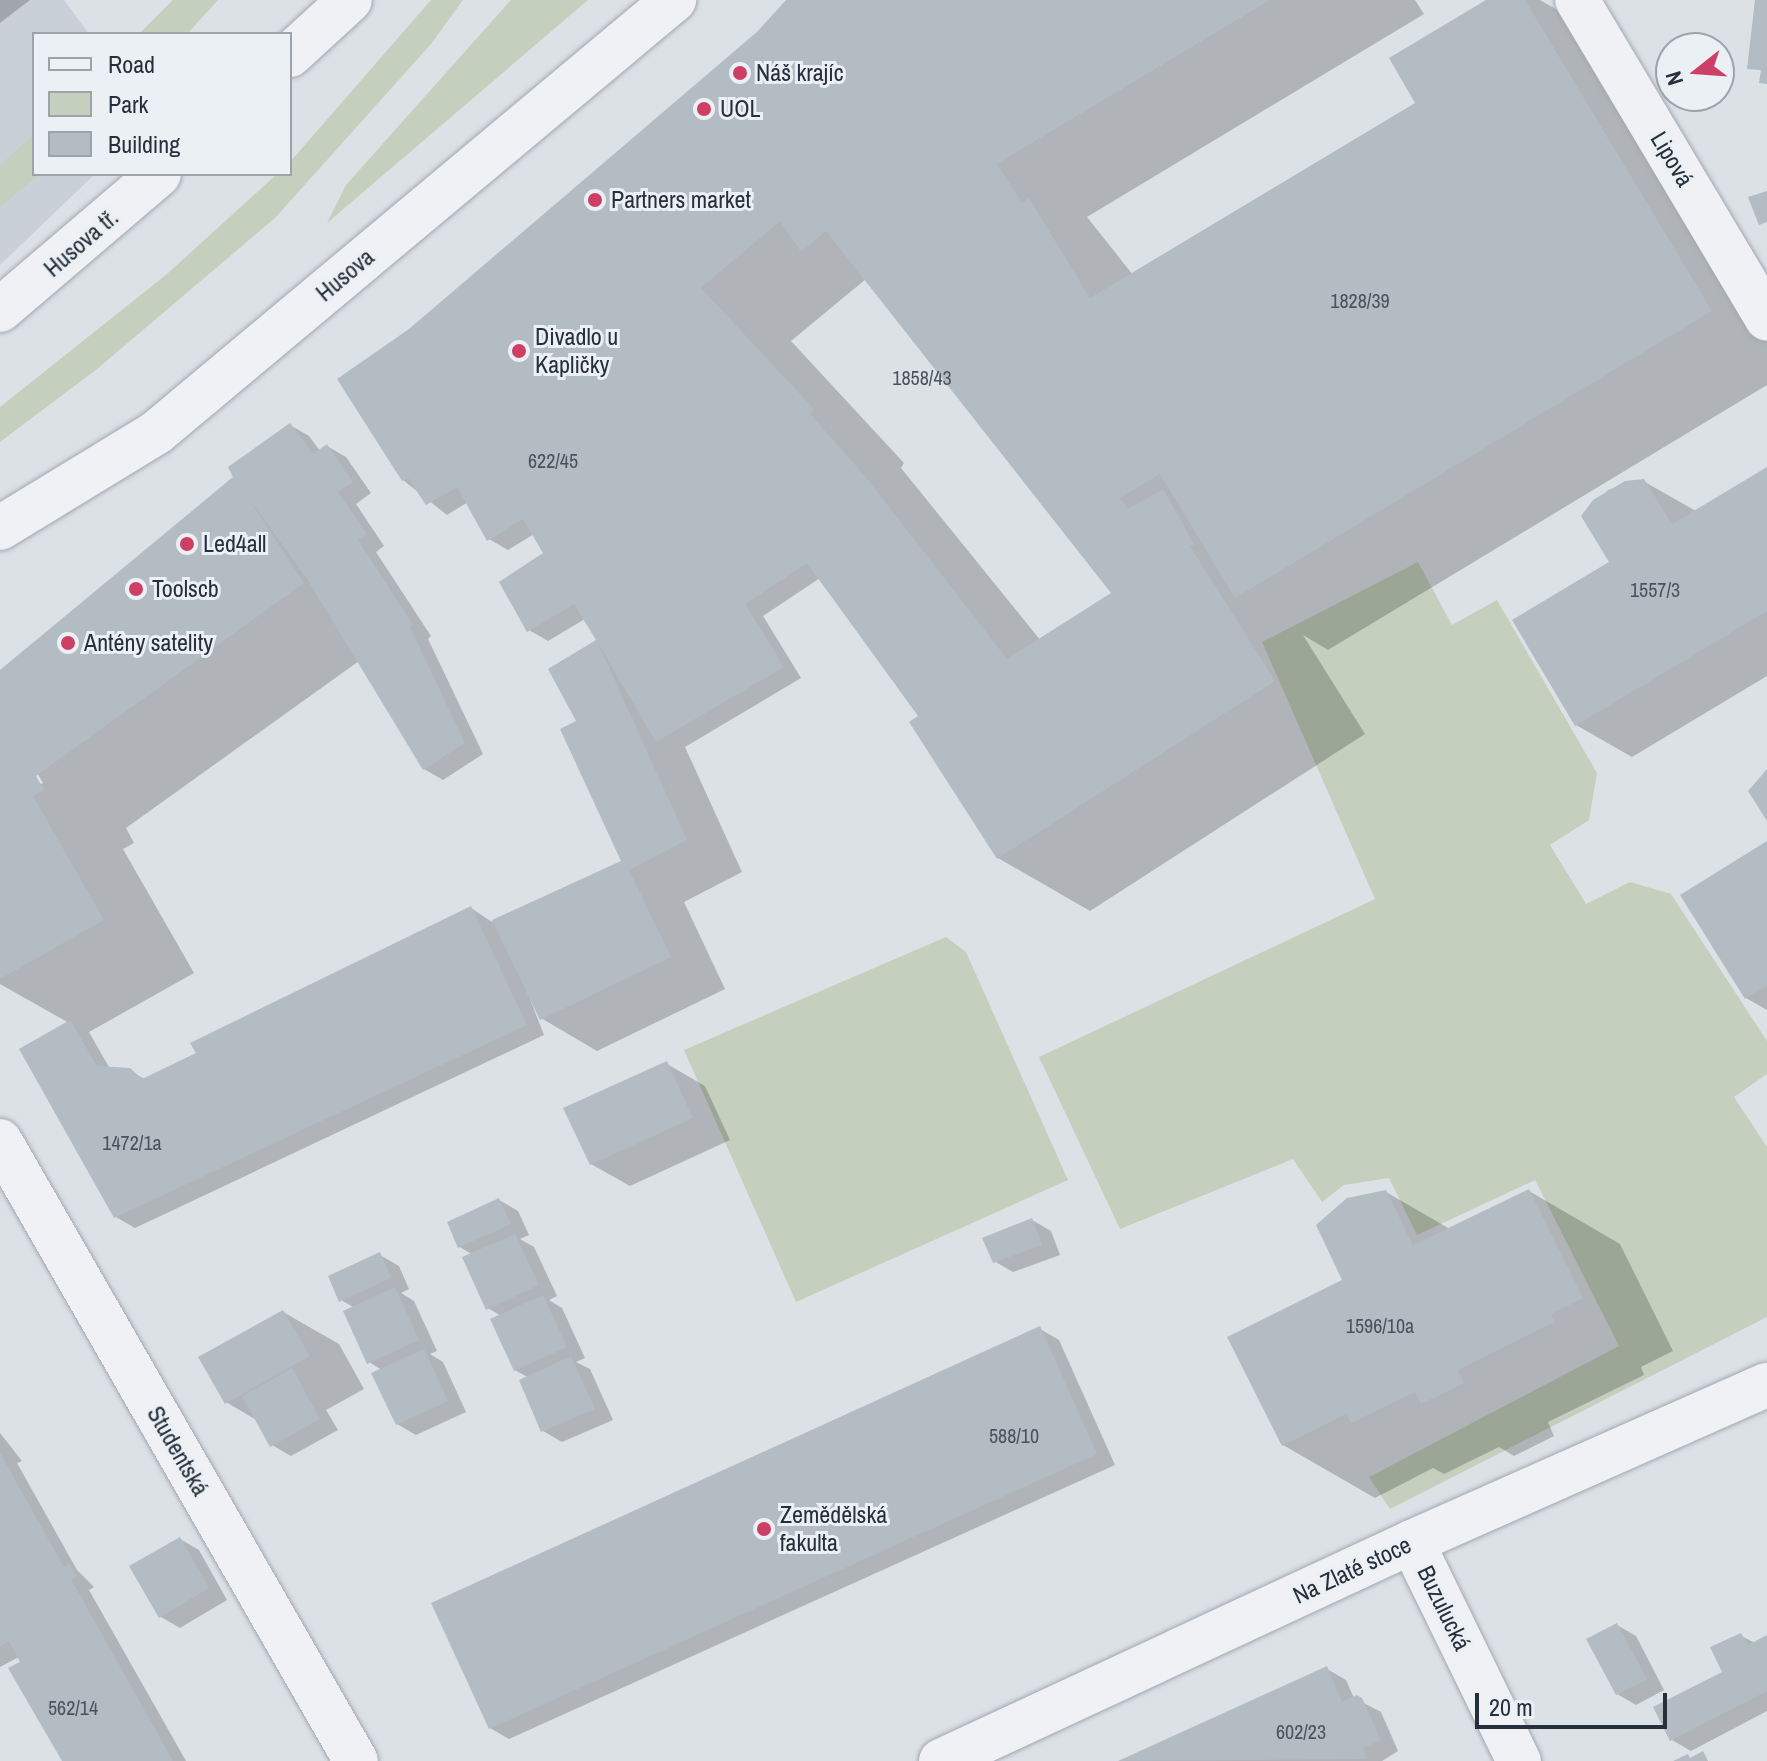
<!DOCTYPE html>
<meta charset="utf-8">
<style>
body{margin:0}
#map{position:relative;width:1767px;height:1761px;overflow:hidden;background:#dce1e6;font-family:"Archivo Narrow",sans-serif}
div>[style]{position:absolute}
.built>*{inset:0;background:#cad0d8}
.green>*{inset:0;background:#c4d0bd}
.shadow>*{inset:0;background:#0003}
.building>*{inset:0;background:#b3bbc3}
.roads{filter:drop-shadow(0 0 2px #a2a8b0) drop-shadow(0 0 2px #a2a8b0)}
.minor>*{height:44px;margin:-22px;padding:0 22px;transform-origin:22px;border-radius:22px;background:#eff1f5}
.tertiary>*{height:44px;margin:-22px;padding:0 22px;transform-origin:22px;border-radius:22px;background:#eff1f5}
.dots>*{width:22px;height:22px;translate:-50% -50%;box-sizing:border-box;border:4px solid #ebf0f4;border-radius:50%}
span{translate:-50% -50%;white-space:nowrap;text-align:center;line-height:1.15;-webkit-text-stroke:6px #ebf0f4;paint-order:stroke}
.number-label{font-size:20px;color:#49535e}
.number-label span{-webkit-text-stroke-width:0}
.poi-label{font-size:24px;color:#26303c}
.left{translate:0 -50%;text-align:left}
.street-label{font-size:24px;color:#26303c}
.legend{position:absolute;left:32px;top:32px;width:260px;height:144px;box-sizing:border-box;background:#ebf0f4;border:2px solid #9ca3aa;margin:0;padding:10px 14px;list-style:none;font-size:24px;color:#26303c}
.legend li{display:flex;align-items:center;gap:16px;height:40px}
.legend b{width:40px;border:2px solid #9ca3aa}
.north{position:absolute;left:1655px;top:32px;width:80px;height:80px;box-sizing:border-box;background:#ebf0f4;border:2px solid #9ca3aa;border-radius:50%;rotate:253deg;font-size:22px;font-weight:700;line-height:32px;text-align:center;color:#26303c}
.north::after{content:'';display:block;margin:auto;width:28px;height:36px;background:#cd3f64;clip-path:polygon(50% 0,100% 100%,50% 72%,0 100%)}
.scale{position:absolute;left:1475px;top:1693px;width:192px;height:36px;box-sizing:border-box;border:4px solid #26303c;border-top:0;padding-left:10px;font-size:24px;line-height:28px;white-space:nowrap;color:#26303c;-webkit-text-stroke:6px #ebf0f4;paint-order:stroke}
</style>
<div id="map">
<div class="built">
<i style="clip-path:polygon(0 0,64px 0,89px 34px,34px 34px,34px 174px,95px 174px,0 265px)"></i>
</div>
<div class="green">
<i style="clip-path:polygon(173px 0,218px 0,187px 34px,139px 34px)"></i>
<i style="clip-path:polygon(431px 0,463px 0,431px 44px,275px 218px,97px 369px,0 442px,0 407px,167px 274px,277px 174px,290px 174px,290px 162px)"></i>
<i style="clip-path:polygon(511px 0,588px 0,327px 223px,346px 185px)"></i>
<i style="clip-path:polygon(34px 134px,34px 174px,40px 174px,0 207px,0 165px)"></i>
<i style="clip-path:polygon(1418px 562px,1452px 625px,1497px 600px,1597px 773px,1589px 820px,1550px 845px,1586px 904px,1630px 882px,1671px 894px,1767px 1041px,1767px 1074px,1734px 1097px,1767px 1147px,1767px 1317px,1390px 1509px,1369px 1477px,1619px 1346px,1535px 1180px,1417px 1235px,1389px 1178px,1344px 1185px,1322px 1202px,1293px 1159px,1120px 1229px,1039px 1057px,1375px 899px,1262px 642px)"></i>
<i style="clip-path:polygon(946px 937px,966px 952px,1068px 1180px,796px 1302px,684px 1050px)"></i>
</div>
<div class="shadow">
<i style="clip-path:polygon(0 0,30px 0,0 23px)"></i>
<i style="clip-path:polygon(evenodd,789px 0,1415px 0,1424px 14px,1087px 217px,1133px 275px,1417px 104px,1490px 0,1540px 0,1606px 38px,1767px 305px,1767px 385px,1328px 650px,1303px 635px,1365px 734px,1090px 911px,998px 858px,921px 716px,820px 578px,763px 616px,801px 678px,685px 747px,742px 872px,684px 902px,725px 989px,597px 1051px,541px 1018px,519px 971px,544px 1035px,135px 1228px,116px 1217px,69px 1023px,0 984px,0 673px,233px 480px,290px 425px,309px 436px,320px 451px,327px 446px,346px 457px,371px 493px,356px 504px,384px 546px,376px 552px,431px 636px,428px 639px,483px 754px,443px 780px,424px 769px,359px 661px,126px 828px,134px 843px,123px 849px,194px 973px,89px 1032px,110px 1069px,129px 1070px,146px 1080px,471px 908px,492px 922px,624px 862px,579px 722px,551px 670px,599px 641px,585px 619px,548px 641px,529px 630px,545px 554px,534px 534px,508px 550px,489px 539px,468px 502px,447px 515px,403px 480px,410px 330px,760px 32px,789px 0,866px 279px,1117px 594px,1041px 641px,901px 468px,904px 463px,791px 341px,866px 279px,789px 0,20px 743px,43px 783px,39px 785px,20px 743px)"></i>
<i style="clip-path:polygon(1767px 469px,1767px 676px,1632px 757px,1576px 725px,1611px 562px,1584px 516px,1608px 490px,1643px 481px,1696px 511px)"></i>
<i style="clip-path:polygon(1767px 844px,1767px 1010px,1746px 998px)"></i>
<i style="clip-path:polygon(667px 1064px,705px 1086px,730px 1140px,630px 1186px,591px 1164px)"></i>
<i style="clip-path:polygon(1529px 1191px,1620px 1244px,1673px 1351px,1641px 1367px,1644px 1375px,1548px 1422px,1554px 1436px,1514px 1456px,1499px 1447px,1444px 1474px,1433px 1468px,1375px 1498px,1283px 1445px,1345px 1281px,1386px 1192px,1450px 1229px)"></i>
<i style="clip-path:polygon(499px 1200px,518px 1211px,529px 1235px,520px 1239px,534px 1247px,557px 1296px,549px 1300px,562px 1308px,585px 1358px,576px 1362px,590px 1369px,613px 1420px,562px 1442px,543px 1431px,529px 1378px,515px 1370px,501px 1316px,488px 1308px,473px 1255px,460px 1247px)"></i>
<i style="clip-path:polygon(1032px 1220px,1051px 1231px,1060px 1255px,1013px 1272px,994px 1261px)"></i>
<i style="clip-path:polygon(380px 1255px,399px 1266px,409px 1289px,401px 1293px,414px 1301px,437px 1351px,430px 1354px,443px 1362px,466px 1412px,416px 1435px,397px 1424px,382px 1370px,369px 1362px,355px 1308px,341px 1300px)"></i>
<i style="clip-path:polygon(283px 1312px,339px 1344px,364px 1389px,326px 1410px,338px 1430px,291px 1456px,272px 1445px,258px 1421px,226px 1402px)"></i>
<i style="clip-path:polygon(1040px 1329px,1059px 1340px,1115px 1465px,509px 1739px,490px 1728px)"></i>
<i style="clip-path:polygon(0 1433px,22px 1461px,17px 1463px,77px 1570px,94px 1587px,89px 1590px,186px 1761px,64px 1761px,19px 1657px,0 1667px)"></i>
<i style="clip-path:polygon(180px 1539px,199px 1550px,227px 1600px,180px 1628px,161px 1617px)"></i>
<i style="clip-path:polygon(1617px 1625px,1636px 1636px,1664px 1690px,1636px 1705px,1617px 1694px)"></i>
<i style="clip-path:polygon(1741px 1636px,1755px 1643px,1767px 1637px,1767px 1711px,1691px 1751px,1672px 1740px,1724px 1673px)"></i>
<i style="clip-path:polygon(1327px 1669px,1346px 1680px,1354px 1698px,1381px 1712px,1398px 1751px,1382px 1761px,1123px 1761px)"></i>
</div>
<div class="building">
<i style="clip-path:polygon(evenodd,786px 0,1270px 0,997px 164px,1022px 203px,1029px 198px,1090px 298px,1415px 103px,1389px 58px,1486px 0,1525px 0,1712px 311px,1235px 598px,1160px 474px,1120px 498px,1128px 509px,1163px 489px,1194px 544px,1190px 546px,1275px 681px,997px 859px,909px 722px,918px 716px,807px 563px,745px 604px,784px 667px,656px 742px,598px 643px,687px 840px,629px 870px,671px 957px,540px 1020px,492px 920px,621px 861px,560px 729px,576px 721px,548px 669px,596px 640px,574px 604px,527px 632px,499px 582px,543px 553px,523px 519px,487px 541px,457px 487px,426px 505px,408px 478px,402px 481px,337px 379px,409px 329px,758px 31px,786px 0,780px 221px,801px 252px,826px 231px,1111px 593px,1007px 659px,865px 476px,810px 414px,814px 409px,701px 288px,780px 221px)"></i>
<i style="clip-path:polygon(1755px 0,1767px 0,1767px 84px,1759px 83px,1761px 70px,1747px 69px)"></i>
<i style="clip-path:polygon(1767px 191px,1767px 222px,1759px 225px,1748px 197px)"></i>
<i style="clip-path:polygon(290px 423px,313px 454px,327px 444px,353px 482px,338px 492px,367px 534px,358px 540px,413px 625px,410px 627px,465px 743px,423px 770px,306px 577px,246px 495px,304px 583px,36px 776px,44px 790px,33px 796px,104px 920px,0 979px,0 670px,233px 477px,228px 467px)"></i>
<i style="clip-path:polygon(1767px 467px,1767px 611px,1575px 726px,1512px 620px,1609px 562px,1581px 516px,1593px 500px,1625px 481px,1644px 479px,1672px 524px)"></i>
<i style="clip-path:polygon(1767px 769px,1767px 821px,1748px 791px)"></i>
<i style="clip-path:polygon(1767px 841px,1767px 986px,1745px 999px,1680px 895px)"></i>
<i style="clip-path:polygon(471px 906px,527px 1025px,114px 1218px,19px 1049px,70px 1020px,97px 1066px,130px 1068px,142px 1079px,196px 1053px,190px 1043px)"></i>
<i style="clip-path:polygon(667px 1061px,693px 1118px,590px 1165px,563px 1108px)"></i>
<i style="clip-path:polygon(1529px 1189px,1583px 1298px,1551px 1314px,1554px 1322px,1458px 1370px,1464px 1383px,1421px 1404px,1415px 1392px,1351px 1423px,1346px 1414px,1282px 1446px,1227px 1337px,1342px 1280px,1316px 1225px,1347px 1198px,1386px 1190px,1413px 1245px)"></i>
<i style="clip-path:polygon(499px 1198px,511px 1224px,458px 1248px,447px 1222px)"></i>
<i style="clip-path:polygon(1032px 1218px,1042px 1245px,993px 1263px,982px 1238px)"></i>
<i style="clip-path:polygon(515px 1234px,539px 1285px,486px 1310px,462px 1257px)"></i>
<i style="clip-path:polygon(380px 1252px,391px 1278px,339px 1302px,328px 1276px)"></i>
<i style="clip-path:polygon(395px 1287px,419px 1340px,367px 1364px,343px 1311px)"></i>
<i style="clip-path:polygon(543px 1295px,567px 1347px,514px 1371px,490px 1319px)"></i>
<i style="clip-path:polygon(283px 1310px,310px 1356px,225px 1404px,198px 1357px)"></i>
<i style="clip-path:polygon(1040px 1326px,1097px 1454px,489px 1729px,431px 1603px)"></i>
<i style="clip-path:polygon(424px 1349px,448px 1401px,396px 1425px,371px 1373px)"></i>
<i style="clip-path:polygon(571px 1356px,595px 1409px,541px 1432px,519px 1380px)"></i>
<i style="clip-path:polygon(292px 1368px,320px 1419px,270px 1447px,242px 1396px)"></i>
<i style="clip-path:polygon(0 1453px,64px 1567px,69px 1563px,77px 1576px,71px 1579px,173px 1761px,62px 1761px,8px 1668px,20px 1662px,9px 1641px,0 1646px)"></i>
<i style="clip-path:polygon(180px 1537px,209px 1588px,159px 1618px,129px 1566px)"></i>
<i style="clip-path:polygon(1617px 1623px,1647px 1679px,1616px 1695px,1586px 1639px)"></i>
<i style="clip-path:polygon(1741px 1633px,1748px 1645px,1767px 1635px,1767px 1691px,1670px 1741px,1653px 1707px,1722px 1672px,1710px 1647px)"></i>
<i style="clip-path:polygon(1327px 1666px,1342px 1702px,1357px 1695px,1362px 1698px,1381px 1740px,1363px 1748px,1367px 1759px,1118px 1761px)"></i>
<i style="clip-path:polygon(1703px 1751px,1708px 1761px,1673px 1761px,1688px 1754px,1690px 1758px)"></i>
</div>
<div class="roads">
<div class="minor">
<i style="left:1577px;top:0;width:371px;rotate:59.2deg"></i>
<i style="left:0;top:528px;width:184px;rotate:-31.4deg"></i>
<i style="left:157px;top:432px;width:674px;rotate:-39.88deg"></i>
<i style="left:0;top:1141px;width:715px;rotate:60.14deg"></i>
<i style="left:1412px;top:1542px;width:244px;rotate:64deg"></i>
<i style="left:941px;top:1761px;width:519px;rotate:-24.94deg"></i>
<i style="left:1412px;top:1542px;width:388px;rotate:-23.9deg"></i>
</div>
<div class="tertiary">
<i style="left:290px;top:55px;width:81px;rotate:-42.5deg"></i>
<i style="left:0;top:310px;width:209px;rotate:-40.5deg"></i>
</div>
</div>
<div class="dots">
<i style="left:740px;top:73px;background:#cd3f64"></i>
<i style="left:704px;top:109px;background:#cd3f64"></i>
<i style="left:595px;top:200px;background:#cd3f64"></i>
<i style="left:519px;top:351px;background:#cd3f64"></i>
<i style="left:187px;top:544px;background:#cd3f64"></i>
<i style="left:136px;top:589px;background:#cd3f64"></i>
<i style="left:68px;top:643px;background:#cd3f64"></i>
<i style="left:764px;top:1529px;background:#cd3f64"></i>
</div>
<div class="number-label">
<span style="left:1360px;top:300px">1828/39</span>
<span style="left:922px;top:377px">1858/43</span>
<span style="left:553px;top:460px">622/45</span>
<span style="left:1655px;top:589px">1557/3</span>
<span style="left:132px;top:1142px">1472/1a</span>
<span style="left:1380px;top:1325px">1596/10a</span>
<span style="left:1014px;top:1435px">588/10</span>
<span style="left:73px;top:1707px">562/14</span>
<span style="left:1301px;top:1731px">602/23</span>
</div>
<div class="poi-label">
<span class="left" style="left:756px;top:73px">Náš krajíc</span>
<span class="left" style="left:720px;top:109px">UOL</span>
<span class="left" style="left:611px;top:200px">Partners market</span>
<span class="left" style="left:535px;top:351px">Divadlo u<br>Kapličky</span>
<span class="left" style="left:203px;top:544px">Led4all</span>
<span class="left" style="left:152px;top:589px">Toolscb</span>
<span class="left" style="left:84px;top:643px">Antény satelity</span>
<span class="left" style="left:780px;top:1529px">Zemědělská<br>fakulta</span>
</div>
<div class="street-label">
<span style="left:1672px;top:159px;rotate:59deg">Lipová</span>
<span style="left:81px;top:243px;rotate:-41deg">Husova tř.</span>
<span style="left:345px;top:275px;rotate:-40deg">Husova</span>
<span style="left:178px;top:1451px;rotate:60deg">Studentská</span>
<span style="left:1352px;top:1570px;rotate:-25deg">Na Zlaté stoce</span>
<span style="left:1444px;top:1608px;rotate:64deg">Buzulucká</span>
</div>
<ul class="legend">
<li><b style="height:10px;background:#eff1f5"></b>Road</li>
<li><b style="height:22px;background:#c4d0bd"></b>Park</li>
<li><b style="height:22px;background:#b3bbc3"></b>Building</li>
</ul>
<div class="north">N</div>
<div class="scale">20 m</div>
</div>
